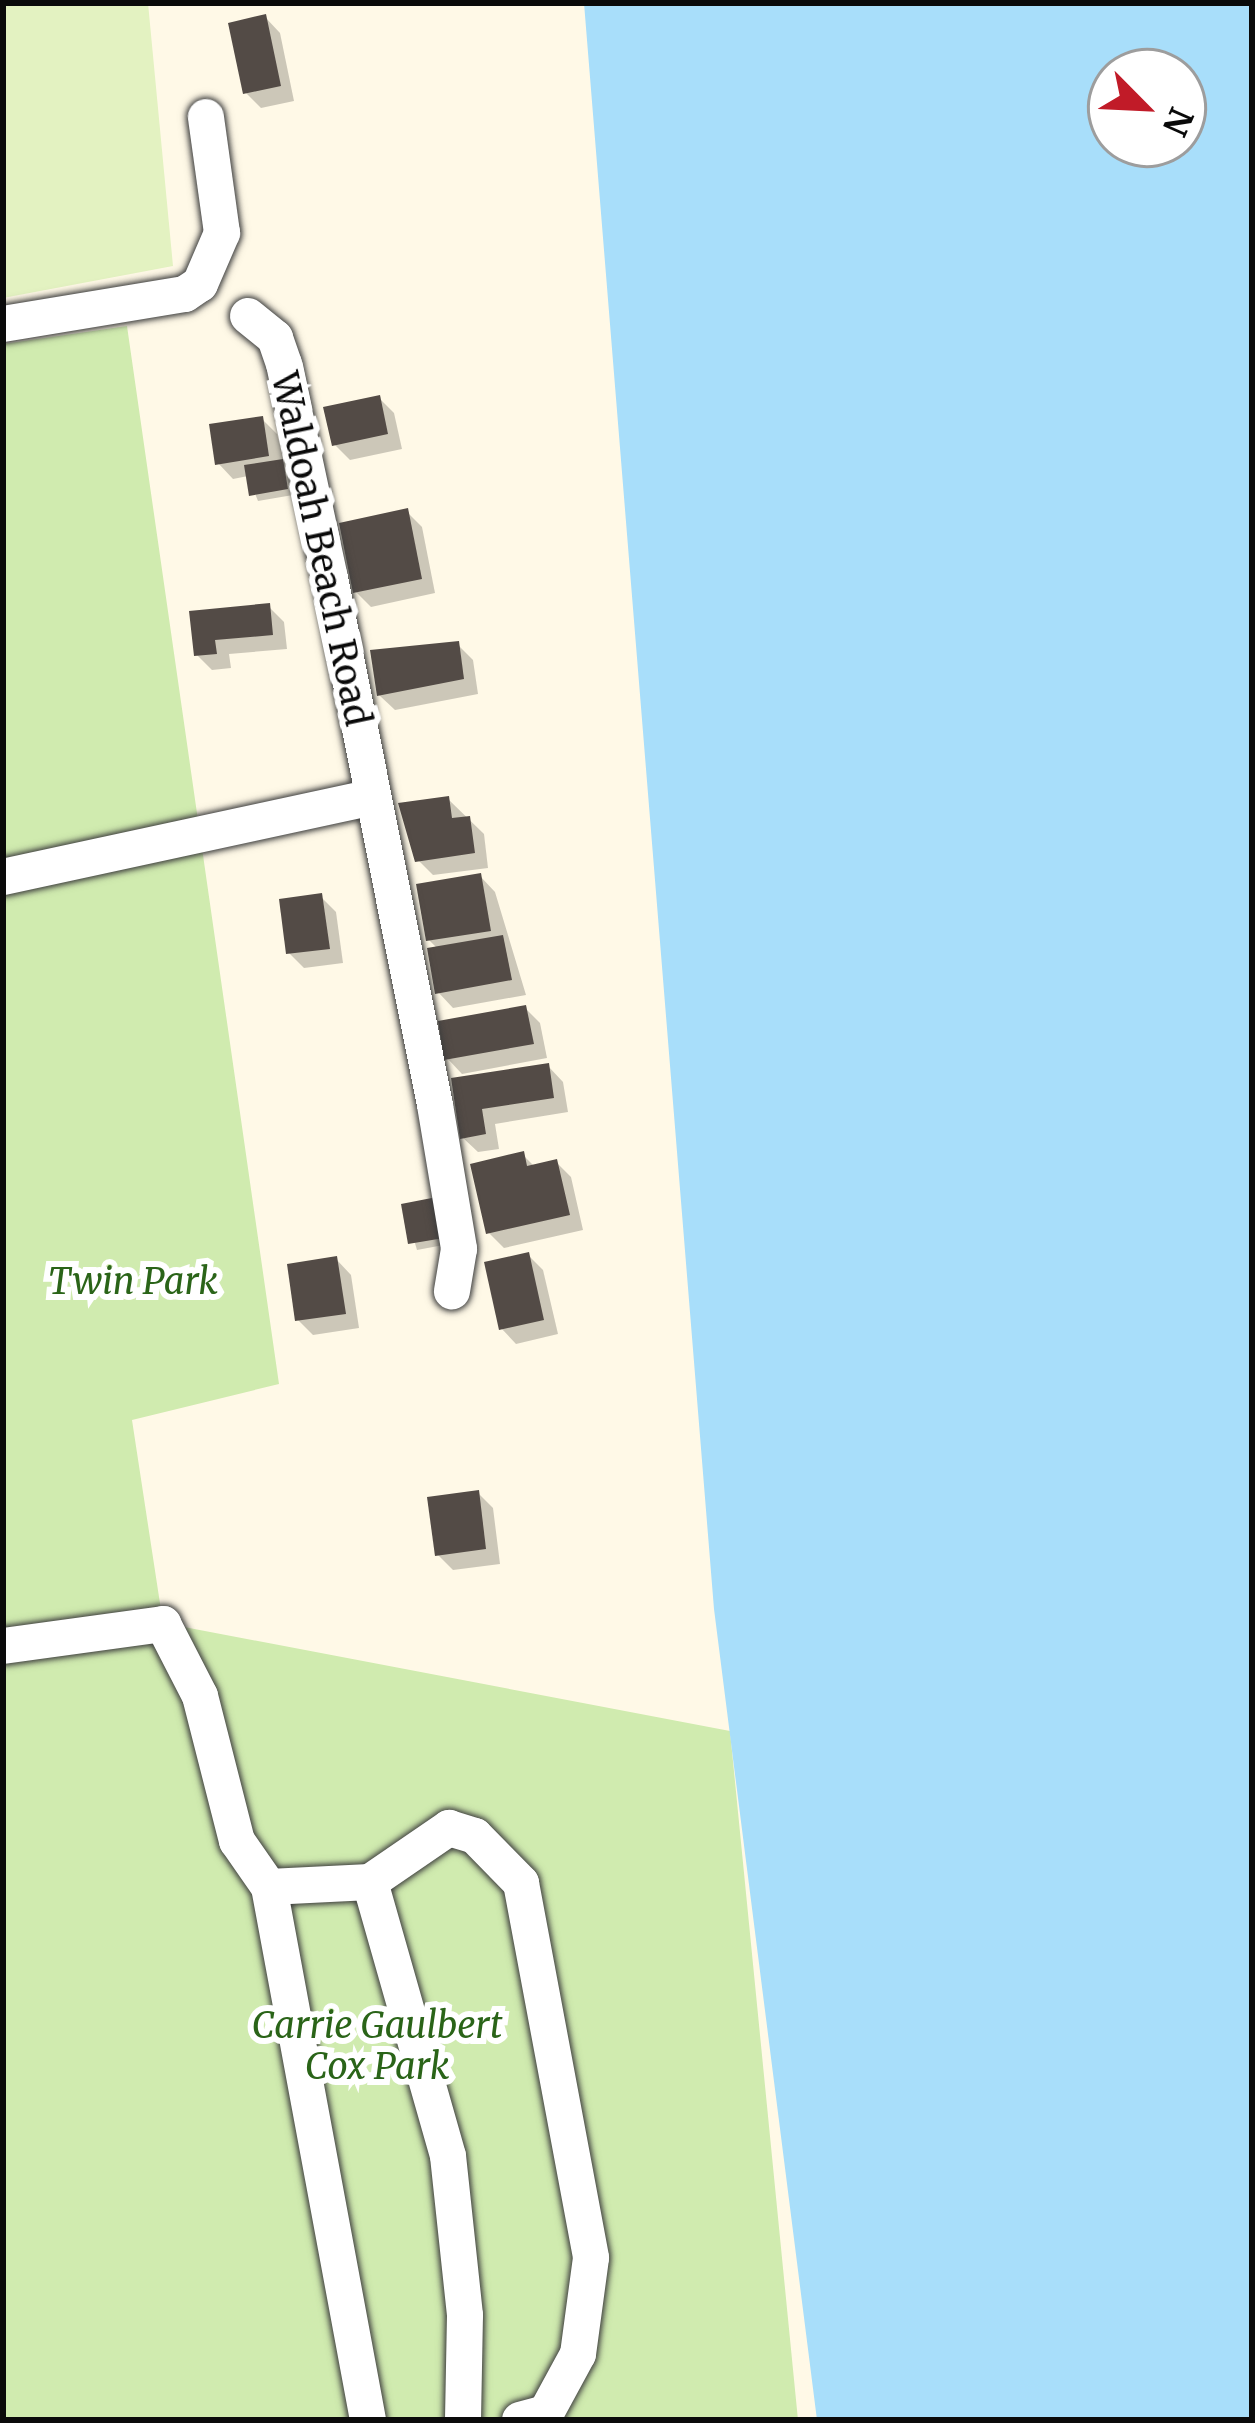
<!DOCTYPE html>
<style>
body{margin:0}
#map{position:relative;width:1255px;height:2423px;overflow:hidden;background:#fff9e7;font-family:Merriweather,serif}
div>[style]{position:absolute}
.green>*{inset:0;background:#d0ebaf}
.pitch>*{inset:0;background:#e3f2c1}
.water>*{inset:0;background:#a8defa}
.shadow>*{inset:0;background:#0003}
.building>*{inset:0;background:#534b46}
.roads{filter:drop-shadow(0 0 3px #3d3d3d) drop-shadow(0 0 3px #3d3d3d)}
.minor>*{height:36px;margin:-18px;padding:0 18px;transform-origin:18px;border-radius:18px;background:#fff}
span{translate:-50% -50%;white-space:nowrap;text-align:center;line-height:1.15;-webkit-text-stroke:12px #fff;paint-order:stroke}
.street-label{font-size:36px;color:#0a0a0a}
.park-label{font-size:36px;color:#2a6418;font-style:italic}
.frame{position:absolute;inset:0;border:6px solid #0a0a0a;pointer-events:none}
.north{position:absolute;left:1087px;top:48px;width:120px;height:120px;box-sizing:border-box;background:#fff;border:3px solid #9d9d9d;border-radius:50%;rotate:114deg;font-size:33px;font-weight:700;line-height:48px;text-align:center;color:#0a0a0a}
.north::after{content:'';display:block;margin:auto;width:42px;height:54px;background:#c11b28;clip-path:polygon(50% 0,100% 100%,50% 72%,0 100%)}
</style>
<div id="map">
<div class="green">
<i style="clip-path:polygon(127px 326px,279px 1384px,132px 1420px,163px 1623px,730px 1731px,798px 2420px,3px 2420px,3px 344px)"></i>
</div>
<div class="pitch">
<i style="clip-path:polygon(3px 3px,148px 3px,173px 266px,3px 298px)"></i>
</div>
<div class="water">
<i style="clip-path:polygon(evenodd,584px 3px,1252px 3px,1252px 2420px,817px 2420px,714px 1609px,584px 3px,1111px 72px,1183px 72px,1183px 144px,1111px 144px,1111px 72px)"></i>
</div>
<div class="shadow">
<i style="clip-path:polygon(265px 17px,280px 33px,294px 101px,261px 108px,246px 93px)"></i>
<i style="clip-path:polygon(379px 398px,394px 413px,402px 449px,350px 460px,335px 445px)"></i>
<i style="clip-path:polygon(262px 419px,277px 434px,293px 495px,258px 501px,248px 476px,233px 479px,218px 463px)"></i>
<i style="clip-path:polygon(407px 512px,422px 527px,435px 593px,371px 607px,356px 592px)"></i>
<i style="clip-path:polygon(268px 606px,284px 622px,287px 649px,229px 654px,231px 668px,212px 670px,197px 655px,192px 614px)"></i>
<i style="clip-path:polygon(458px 645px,473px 660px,478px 694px,395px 710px,379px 695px)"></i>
<i style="clip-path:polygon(448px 799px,484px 834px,488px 868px,433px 875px,418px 860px)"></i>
<i style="clip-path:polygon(480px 876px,495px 892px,526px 995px,453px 1008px,438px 992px,438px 949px,429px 940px)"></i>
<i style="clip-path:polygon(321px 897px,336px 912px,343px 963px,304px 968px,289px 953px)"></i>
<i style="clip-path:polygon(525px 1008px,540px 1023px,547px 1058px,462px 1074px,447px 1058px)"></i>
<i style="clip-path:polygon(548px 1066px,563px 1082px,568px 1112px,495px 1124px,499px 1149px,478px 1152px,462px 1137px,454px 1081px)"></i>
<i style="clip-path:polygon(523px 1155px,535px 1167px,556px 1162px,571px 1177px,583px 1230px,504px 1248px,489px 1233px)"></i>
<i style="clip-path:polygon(404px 1206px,449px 1244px,417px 1250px)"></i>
<i style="clip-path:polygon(528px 1255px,543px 1270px,558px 1334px,516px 1344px,501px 1328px)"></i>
<i style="clip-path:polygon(336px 1259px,351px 1275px,359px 1328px,313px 1335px,298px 1320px)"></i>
<i style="clip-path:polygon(478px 1493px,493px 1508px,500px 1564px,453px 1570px,438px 1555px)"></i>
</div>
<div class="building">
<i style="clip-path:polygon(266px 14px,281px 86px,243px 94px,228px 23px)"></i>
<i style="clip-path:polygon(380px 395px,388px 434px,332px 446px,323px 407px)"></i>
<i style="clip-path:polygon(263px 416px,269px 456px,215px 465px,209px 424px)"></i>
<i style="clip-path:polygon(283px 459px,288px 489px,249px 496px,244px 465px)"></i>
<i style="clip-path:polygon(408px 508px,422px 579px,353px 593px,339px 523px)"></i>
<i style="clip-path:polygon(270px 603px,273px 635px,215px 640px,217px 654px,194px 656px,189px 611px)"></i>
<i style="clip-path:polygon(459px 641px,464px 679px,377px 696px,370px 650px)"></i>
<i style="clip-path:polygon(449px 796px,452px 818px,470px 816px,475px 853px,415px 862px,398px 803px)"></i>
<i style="clip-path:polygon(481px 873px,491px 931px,426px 941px,416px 884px)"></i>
<i style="clip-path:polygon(322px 893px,330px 949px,286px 954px,279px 899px)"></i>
<i style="clip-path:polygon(503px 935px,512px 980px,435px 994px,427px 948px)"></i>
<i style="clip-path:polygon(526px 1005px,534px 1044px,444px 1060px,438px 1021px)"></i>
<i style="clip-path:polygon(549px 1063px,554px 1098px,482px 1109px,486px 1134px,460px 1139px,451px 1078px)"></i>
<i style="clip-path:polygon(524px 1151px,527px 1166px,557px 1159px,570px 1215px,486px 1234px,470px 1164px)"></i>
<i style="clip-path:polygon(437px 1197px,444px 1238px,408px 1244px,401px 1204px)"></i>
<i style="clip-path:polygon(529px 1252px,544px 1320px,499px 1330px,484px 1262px)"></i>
<i style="clip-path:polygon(337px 1256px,346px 1314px,295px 1321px,287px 1264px)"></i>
<i style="clip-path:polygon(479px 1490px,486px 1549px,435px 1556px,427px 1497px)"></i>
</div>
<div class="roads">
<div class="minor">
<i style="left:248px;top:316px;width:35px;rotate:39deg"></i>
<i style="left:275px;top:338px;width:28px;rotate:71deg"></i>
<i style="left:284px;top:364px;width:219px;rotate:77.9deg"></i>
<i style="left:330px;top:578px;width:537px;rotate:78.73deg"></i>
<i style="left:435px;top:1105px;width:146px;rotate:80.5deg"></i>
<i style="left:459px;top:1249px;width:43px;rotate:99.5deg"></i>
<i style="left:3px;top:324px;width:184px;rotate:-9.4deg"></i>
<i style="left:185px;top:294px;width:18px;rotate:-34deg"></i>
<i style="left:200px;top:284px;width:56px;rotate:-66.7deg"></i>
<i style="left:222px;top:233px;width:117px;rotate:-97.9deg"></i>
<i style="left:3px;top:877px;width:378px;rotate:-12.2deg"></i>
<i style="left:3px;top:1646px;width:162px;rotate:-7.8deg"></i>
<i style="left:163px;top:1624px;width:81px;rotate:62.8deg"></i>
<i style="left:200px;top:1696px;width:150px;rotate:75.7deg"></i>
<i style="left:237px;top:1841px;width:56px;rotate:55.2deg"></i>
<i style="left:370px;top:1882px;width:96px;rotate:-34.4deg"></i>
<i style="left:449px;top:1828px;width:27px;rotate:17deg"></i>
<i style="left:475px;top:1836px;width:66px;rotate:45.6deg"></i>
<i style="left:521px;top:1883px;width:381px;rotate:79.4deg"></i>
<i style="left:591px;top:2258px;width:97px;rotate:97.7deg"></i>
<i style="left:578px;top:2354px;width:67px;rotate:118.5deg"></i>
<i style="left:546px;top:2413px;width:27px;rotate:165deg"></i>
<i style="left:368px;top:2420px;width:542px;rotate:-100.52deg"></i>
<i style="left:269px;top:1887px;width:101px;rotate:-2.8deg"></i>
<i style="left:370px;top:1882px;width:285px;rotate:74.1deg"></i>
<i style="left:448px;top:2156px;width:160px;rotate:83.9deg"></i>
<i style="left:465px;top:2315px;width:105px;rotate:91.1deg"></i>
</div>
</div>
<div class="street-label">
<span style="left:321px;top:549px;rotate:78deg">Waldoah Beach Road</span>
</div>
<div class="park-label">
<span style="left:133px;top:1282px">Twin Park</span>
<span style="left:377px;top:2046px">Carrie Gaulbert<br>Cox Park</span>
</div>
<div class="frame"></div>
<div class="north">N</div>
</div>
